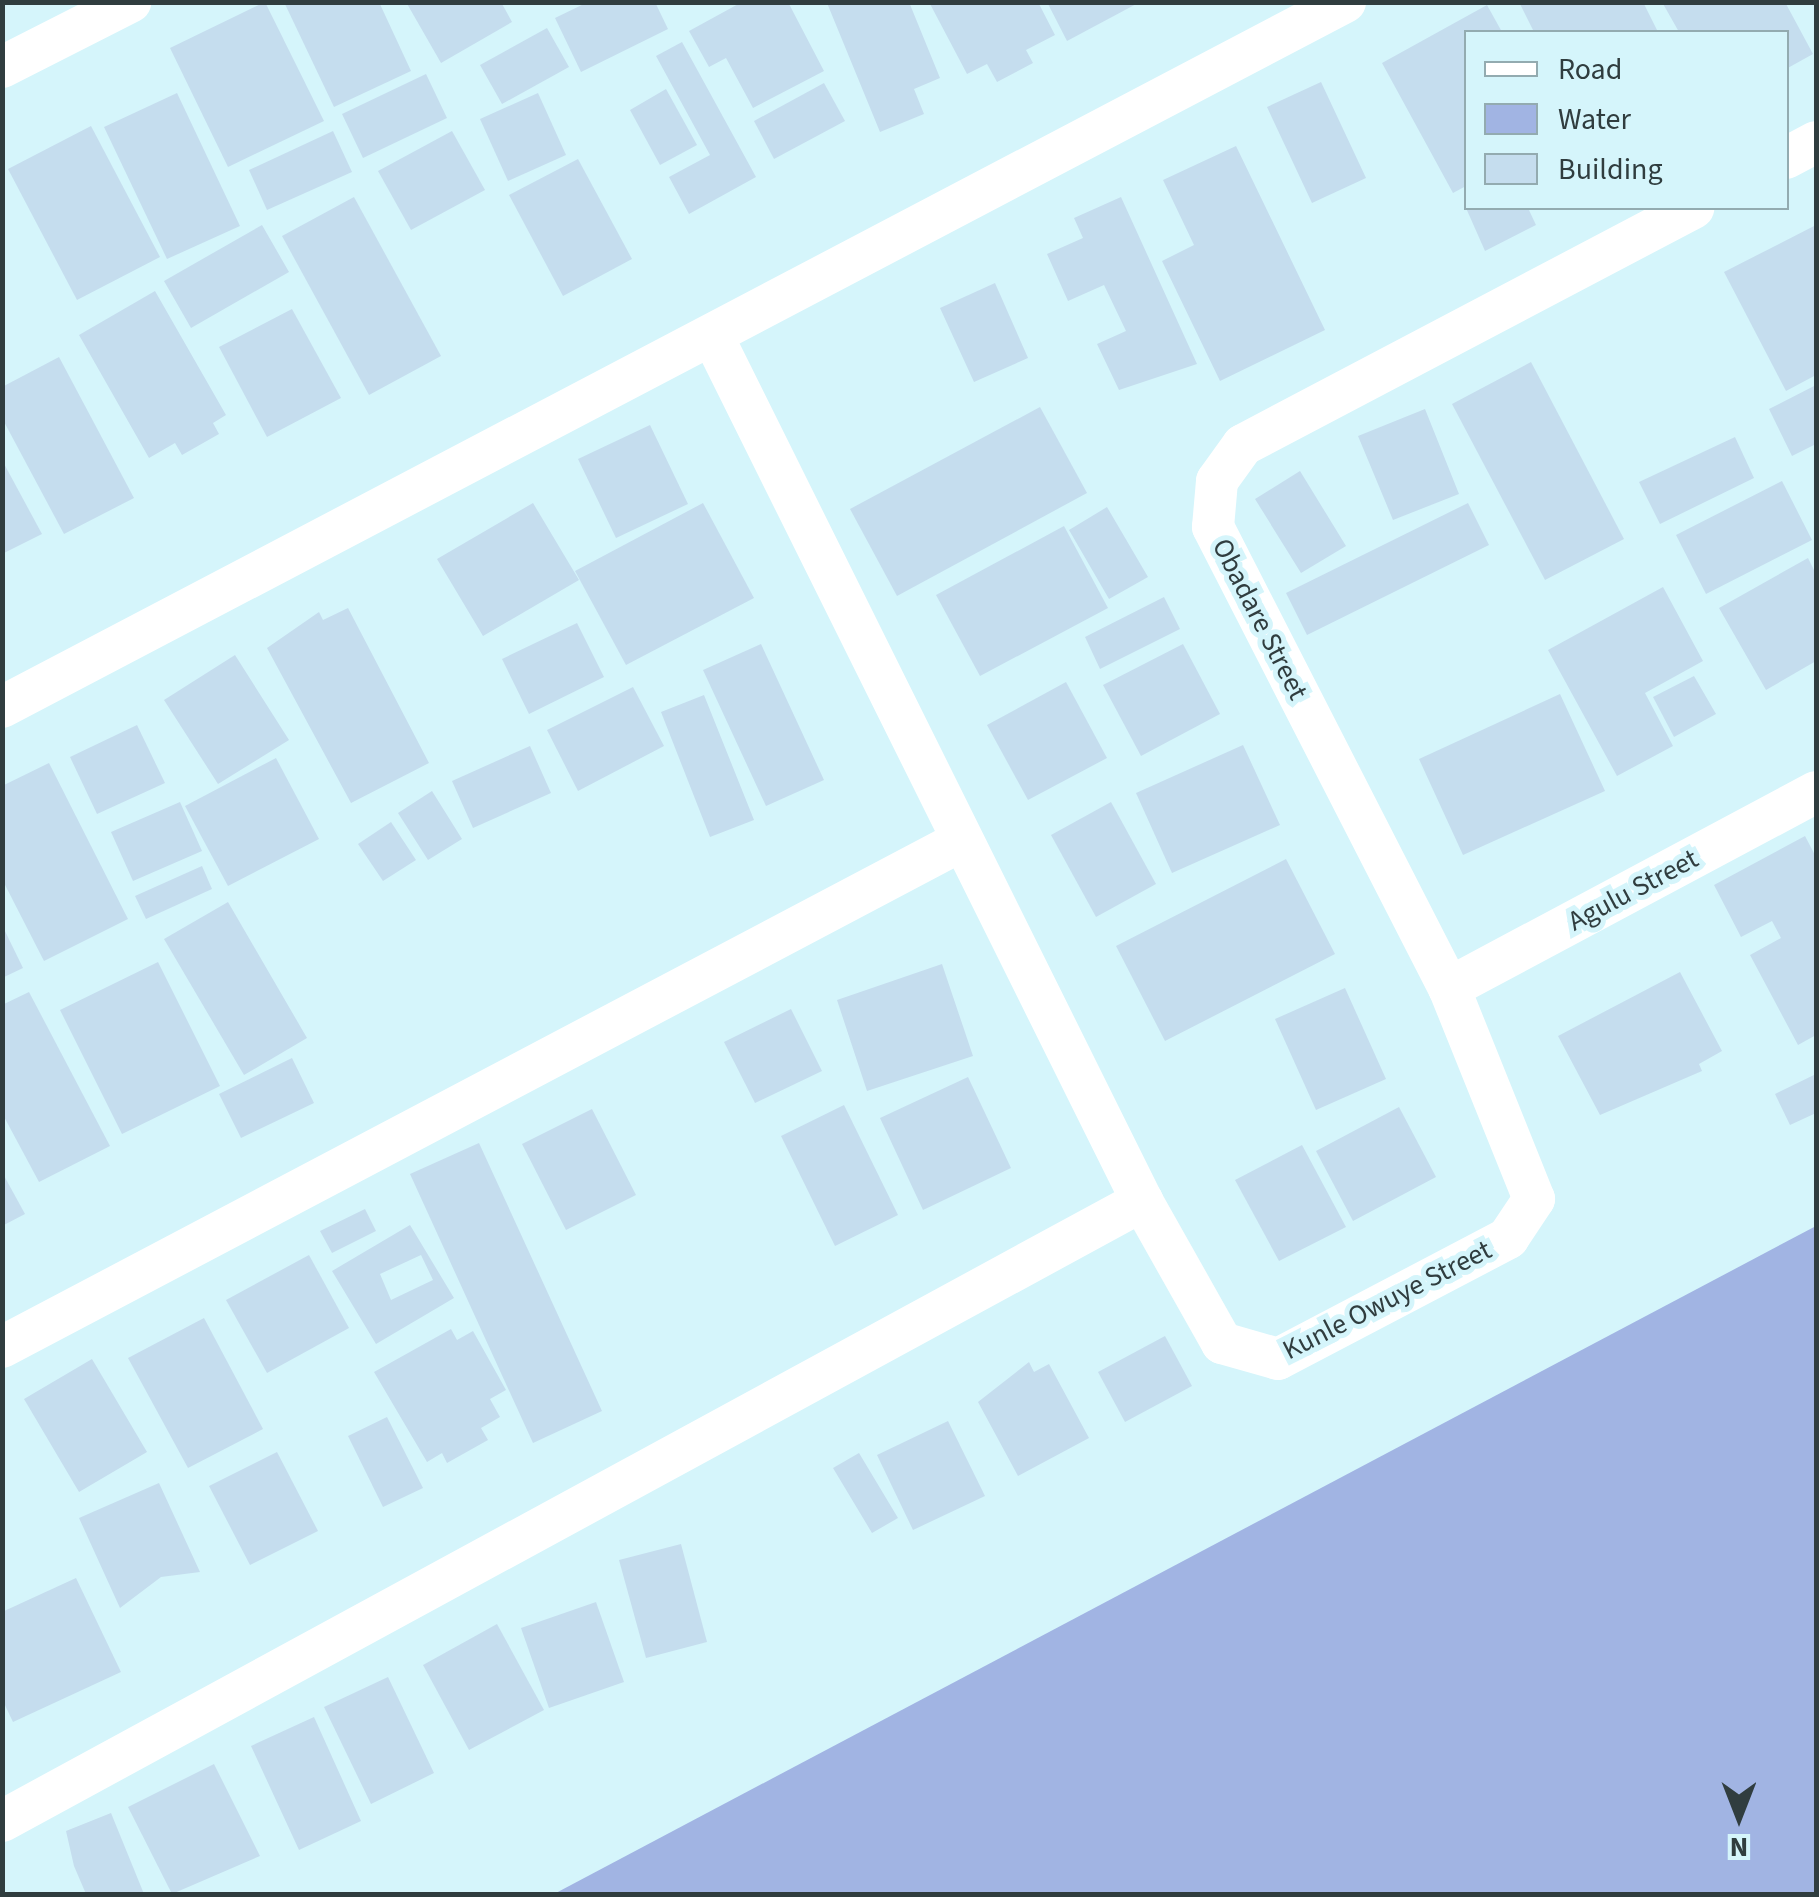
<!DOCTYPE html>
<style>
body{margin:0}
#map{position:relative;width:1819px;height:1897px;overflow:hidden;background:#d5f5fb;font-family:"Source Sans 3",sans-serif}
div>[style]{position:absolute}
.water>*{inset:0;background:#a1b4e3}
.building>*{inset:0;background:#c5ddee}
.street>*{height:42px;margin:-21px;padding:0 21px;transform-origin:21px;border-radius:21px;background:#fff}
span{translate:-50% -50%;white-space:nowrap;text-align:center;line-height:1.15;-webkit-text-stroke:10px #d5f5fb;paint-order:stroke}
.street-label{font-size:28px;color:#303d3f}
.frame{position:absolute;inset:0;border:5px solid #303d3f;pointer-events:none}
.legend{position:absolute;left:1464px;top:30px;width:325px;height:180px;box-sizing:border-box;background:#d5f5fb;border:2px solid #93abb0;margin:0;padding:12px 18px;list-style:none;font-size:30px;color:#303d3f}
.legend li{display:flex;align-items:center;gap:20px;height:50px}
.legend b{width:50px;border:2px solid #93abb0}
.north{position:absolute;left:1689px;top:1767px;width:100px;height:100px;-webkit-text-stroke:8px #d5f5fb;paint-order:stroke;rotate:180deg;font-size:28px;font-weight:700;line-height:40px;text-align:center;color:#303d3f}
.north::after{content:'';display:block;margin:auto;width:35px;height:45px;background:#303d3f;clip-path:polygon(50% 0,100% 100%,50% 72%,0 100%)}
</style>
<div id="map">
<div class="water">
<i style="clip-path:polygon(1816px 1226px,1816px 1894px,554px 1894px)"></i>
</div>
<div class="building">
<i style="clip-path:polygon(265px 2px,324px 121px,228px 167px,170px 48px)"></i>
<i style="clip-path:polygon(284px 2px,379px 2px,411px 71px,334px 107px)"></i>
<i style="clip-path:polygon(406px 2px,501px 2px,512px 22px,441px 63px)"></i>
<i style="clip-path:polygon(588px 2px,655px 2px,668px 29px,581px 72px,555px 18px)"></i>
<i style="clip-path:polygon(742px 2px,788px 2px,824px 71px,753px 108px,726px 58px,709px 67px,689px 31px)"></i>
<i style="clip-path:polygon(808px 2px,909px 2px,940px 78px,914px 89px,924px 114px,880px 132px,827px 3px)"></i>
<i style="clip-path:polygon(929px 2px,1038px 2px,1055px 35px,1026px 50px,1033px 63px,997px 82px,987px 64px,967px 74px)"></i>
<i style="clip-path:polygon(1047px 2px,1140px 2px,1067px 41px)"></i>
<i style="clip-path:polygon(1519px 2px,1643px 2px,1658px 32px,1534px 32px)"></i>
<i style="clip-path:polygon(1662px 2px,1785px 2px,1813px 54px,1786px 69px,1786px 32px,1679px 32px)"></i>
<i style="clip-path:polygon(1487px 5px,1502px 32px,1466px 32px,1466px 186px,1453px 193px,1382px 63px)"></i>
<i style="clip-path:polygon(547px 28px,569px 67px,502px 104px,480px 65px)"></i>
<i style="clip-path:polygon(682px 42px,756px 177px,689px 214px,669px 177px,710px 155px,656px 56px)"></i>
<i style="clip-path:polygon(426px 74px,447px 118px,363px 158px,342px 114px)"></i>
<i style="clip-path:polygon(1321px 82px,1366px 178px,1312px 203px,1267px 107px)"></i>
<i style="clip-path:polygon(824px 83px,845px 121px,774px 159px,754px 121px)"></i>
<i style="clip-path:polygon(666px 89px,697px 145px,660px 165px,630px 110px)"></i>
<i style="clip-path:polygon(177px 93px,240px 226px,167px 259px,104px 127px)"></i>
<i style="clip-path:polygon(538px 93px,566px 155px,508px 181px,480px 119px)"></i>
<i style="clip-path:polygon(91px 126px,160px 257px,77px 300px,8px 169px)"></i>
<i style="clip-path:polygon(333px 131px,352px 172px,267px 210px,249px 170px)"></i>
<i style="clip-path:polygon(452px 131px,485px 190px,411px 230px,378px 171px)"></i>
<i style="clip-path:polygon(1236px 146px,1325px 330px,1220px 381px,1162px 261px,1194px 245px,1163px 180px)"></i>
<i style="clip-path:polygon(578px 159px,632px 259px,563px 296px,509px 195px)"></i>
<i style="clip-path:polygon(354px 197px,441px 356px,369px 395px,282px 236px)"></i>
<i style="clip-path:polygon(1121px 197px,1197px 364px,1119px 390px,1097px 344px,1126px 331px,1104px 285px,1068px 301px,1047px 254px,1083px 238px,1074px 218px)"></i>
<i style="clip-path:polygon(1466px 208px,1528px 208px,1536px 225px,1485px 251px)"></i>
<i style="clip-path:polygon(262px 225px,289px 272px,191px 328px,164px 281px)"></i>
<i style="clip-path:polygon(1816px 225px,1816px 375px,1786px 391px,1724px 272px)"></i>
<i style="clip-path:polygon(995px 283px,1028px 358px,974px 382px,940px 308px)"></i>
<i style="clip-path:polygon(155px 291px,226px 415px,213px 423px,219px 434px,182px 455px,175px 443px,149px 458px,79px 335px)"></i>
<i style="clip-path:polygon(292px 309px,341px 398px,267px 437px,219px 347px)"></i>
<i style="clip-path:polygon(59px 357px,134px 498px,64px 534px,2px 418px,2px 387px)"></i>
<i style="clip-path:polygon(1531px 362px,1624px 539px,1545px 580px,1452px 404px)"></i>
<i style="clip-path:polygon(1816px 385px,1816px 444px,1792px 456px,1769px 409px)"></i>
<i style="clip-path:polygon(1040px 407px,1087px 493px,897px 596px,850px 509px)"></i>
<i style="clip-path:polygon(1425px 409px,1459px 494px,1393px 520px,1358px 436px)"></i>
<i style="clip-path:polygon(650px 425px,688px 504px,616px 538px,578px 459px)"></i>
<i style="clip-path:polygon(1735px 437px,1754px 478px,1660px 524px,1639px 482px)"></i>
<i style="clip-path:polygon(2px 460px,42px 534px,2px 554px)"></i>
<i style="clip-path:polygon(1300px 471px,1346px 546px,1301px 573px,1255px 499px)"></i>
<i style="clip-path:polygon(1782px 481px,1812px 540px,1706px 594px,1676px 535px)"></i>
<i style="clip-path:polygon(533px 503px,579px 580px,483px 636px,437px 559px)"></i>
<i style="clip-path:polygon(703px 503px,754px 598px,626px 665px,575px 571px)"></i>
<i style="clip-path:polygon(1468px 503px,1489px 545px,1307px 635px,1286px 593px)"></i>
<i style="clip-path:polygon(1107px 507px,1148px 577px,1109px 599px,1069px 530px)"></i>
<i style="clip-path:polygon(1064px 526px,1108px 608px,980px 676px,936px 595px)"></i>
<i style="clip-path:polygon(1808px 558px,1816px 574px,1816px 661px,1766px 690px,1719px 608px)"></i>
<i style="clip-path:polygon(1663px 587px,1703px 661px,1645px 693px,1673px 746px,1617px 776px,1548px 650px)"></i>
<i style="clip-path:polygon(1164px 597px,1180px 629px,1100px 669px,1085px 637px)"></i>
<i style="clip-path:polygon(348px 608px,429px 763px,351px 803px,267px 648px,319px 612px,323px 620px)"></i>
<i style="clip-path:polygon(577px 623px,604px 677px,529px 714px,502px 659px)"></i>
<i style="clip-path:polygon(761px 644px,824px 780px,766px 806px,703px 670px)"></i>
<i style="clip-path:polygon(1183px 644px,1220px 714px,1141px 756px,1103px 685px)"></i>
<i style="clip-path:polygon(235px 655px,289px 740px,218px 784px,164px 700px)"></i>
<i style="clip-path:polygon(1694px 676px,1716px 714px,1674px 737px,1653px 697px)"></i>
<i style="clip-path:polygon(1066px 682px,1107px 758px,1028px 800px,987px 725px)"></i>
<i style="clip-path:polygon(633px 687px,664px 746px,578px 791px,547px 730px)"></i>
<i style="clip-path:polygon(1560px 694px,1605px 791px,1463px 855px,1419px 759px)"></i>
<i style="clip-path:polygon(704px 695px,754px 820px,710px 837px,661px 712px)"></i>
<i style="clip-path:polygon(137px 725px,165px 783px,97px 814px,70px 757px)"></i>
<i style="clip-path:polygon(1243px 745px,1280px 825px,1172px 873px,1136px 793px)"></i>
<i style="clip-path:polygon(530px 746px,551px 793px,473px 828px,452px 781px)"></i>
<i style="clip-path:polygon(276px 758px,319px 839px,228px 886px,185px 806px)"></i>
<i style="clip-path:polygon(49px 763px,128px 919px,44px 961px,2px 879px,2px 786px)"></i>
<i style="clip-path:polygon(432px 791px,462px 839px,428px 860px,398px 813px)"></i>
<i style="clip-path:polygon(180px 802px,202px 851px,133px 881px,111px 832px)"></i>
<i style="clip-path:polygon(1111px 802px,1156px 884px,1096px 917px,1051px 835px)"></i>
<i style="clip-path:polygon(391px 822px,416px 860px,383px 881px,358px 844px)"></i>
<i style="clip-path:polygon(1805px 836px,1816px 857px,1816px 1035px,1798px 1045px,1750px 955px,1781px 938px,1772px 921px,1741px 937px,1714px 885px)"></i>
<i style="clip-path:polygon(1286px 859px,1335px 954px,1165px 1041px,1116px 946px)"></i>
<i style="clip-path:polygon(202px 866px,212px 889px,146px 919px,135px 896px)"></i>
<i style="clip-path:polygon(228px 902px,307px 1038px,244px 1075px,164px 939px)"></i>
<i style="clip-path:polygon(2px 925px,23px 968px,2px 978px)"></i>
<i style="clip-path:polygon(158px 962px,220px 1086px,122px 1134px,60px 1010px)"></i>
<i style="clip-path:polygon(942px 964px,973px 1056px,867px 1091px,837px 1000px)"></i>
<i style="clip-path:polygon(1680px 972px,1722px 1051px,1699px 1064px,1702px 1071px,1600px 1115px,1558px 1036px)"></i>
<i style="clip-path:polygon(1345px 988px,1386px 1079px,1316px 1110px,1275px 1019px)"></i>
<i style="clip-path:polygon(29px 992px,110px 1146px,39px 1182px,2px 1113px,2px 1005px)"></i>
<i style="clip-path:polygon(791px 1009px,822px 1071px,755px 1103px,724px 1042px)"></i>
<i style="clip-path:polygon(292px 1058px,314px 1103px,241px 1138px,219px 1094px)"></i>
<i style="clip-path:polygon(1816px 1074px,1816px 1113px,1790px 1125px,1775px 1094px)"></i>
<i style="clip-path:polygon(968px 1077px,1011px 1168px,923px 1210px,880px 1118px)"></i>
<i style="clip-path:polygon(844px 1105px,898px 1215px,835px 1246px,781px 1136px)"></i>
<i style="clip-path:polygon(1399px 1107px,1436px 1177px,1353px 1221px,1316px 1151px)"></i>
<i style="clip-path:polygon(592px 1109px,636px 1195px,566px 1230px,522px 1144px)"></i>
<i style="clip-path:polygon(479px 1143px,602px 1411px,533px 1443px,410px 1174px)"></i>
<i style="clip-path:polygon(1302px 1145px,1346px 1227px,1279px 1261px,1235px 1180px)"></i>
<i style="clip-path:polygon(2px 1172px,25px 1214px,2px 1226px)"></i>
<i style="clip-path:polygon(365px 1209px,376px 1231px,332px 1253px,320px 1231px)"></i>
<i style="clip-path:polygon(evenodd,410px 1225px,454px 1298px,376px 1344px,332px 1271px,410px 1225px,421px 1255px,433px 1280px,391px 1300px,380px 1274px,421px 1255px)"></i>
<i style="clip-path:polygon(309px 1255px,349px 1328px,267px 1373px,226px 1300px)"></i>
<i style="clip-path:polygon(204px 1318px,263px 1429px,188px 1468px,128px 1358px)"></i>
<i style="clip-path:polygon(451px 1329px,457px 1340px,473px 1331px,506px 1390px,490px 1399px,500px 1417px,481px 1428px,488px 1440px,447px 1463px,442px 1453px,427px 1462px,374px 1372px)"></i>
<i style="clip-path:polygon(1165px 1336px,1192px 1386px,1125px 1422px,1098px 1372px)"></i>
<i style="clip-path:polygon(92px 1359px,147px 1452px,79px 1492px,24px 1399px)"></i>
<i style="clip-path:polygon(1029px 1362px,1034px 1372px,1049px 1364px,1089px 1438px,1018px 1476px,978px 1402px)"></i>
<i style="clip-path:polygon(387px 1417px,423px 1488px,383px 1507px,348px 1436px)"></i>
<i style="clip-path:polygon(948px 1421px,985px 1496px,913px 1530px,877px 1455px)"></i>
<i style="clip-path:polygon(277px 1452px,318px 1531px,250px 1565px,209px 1486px)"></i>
<i style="clip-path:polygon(859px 1453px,898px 1518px,872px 1533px,833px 1468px)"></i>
<i style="clip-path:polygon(159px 1483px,200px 1572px,161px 1577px,120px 1608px,79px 1518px)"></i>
<i style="clip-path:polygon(681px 1544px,707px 1642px,646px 1658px,619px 1560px)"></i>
<i style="clip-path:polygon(76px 1578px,121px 1672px,13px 1722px,2px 1699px,2px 1612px)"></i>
<i style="clip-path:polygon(596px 1602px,624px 1682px,549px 1708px,521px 1628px)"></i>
<i style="clip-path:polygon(497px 1624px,544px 1710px,469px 1750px,423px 1665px)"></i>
<i style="clip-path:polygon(388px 1677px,434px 1773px,371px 1804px,324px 1707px)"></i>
<i style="clip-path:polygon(314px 1717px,361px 1821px,299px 1850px,251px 1746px)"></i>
<i style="clip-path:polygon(214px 1764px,260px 1856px,172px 1894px,128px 1807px)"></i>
<i style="clip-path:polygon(111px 1813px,144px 1894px,86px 1894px,74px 1866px,66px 1831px)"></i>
</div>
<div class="street">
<i style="left:2px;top:67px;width:144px;rotate:-26.9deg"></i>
<i style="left:1786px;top:158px;width:34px;rotate:-28deg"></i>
<i style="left:713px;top:337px;width:965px;rotate:63.59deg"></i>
<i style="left:1142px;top:1201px;width:163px;rotate:60.6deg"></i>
<i style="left:1222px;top:1343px;width:58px;rotate:15.9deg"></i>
<i style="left:1278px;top:1359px;width:260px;rotate:-27.7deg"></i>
<i style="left:1508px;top:1238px;width:47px;rotate:-56.3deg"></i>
<i style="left:1534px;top:1199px;width:227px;rotate:-111.9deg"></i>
<i style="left:1449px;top:988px;width:518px;rotate:-117.11deg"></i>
<i style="left:1213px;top:527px;width:46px;rotate:-85deg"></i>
<i style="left:1217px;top:481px;width:44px;rotate:-54.2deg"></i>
<i style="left:1243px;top:445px;width:509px;rotate:-27.77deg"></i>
<i style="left:2px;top:707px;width:1517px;rotate:-27.7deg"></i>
<i style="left:1449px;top:988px;width:416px;rotate:-28.1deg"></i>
<i style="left:2px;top:1347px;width:1082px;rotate:-27.82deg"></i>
<i style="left:2px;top:1821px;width:1298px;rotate:-28.54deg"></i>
</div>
<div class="street-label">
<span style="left:1260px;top:619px;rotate:63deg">Obadare Street</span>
<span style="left:1633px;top:890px;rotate:-28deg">Agulu Street</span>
<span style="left:1387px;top:1300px;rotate:-27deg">Kunle Owuye Street</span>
</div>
<div class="frame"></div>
<ul class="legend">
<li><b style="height:12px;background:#fff"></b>Road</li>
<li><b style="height:28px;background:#a1b4e3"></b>Water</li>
<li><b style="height:28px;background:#c5ddee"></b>Building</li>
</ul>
<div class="north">N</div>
</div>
